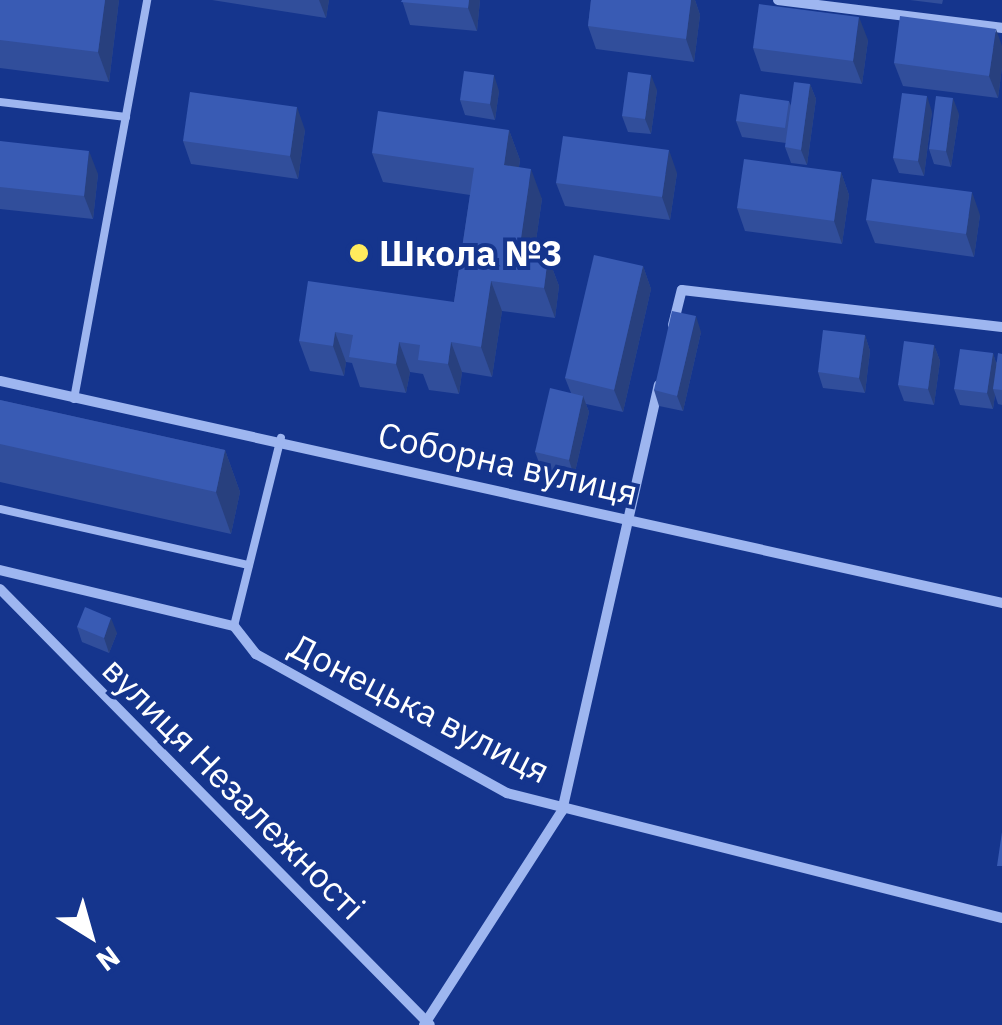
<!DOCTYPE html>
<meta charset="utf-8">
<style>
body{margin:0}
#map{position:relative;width:1002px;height:1025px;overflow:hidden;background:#15358d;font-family:"IBM Plex Sans",sans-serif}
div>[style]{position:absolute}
.service>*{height:8px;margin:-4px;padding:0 4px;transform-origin:4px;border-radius:4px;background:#9eb6f0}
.minor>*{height:10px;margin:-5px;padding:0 5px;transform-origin:5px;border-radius:5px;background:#9eb6f0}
.wall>*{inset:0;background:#314e9b}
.shaded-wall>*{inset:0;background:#28407e}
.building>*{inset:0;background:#395bb4}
.dots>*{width:28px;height:28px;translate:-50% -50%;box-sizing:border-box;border:5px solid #15358d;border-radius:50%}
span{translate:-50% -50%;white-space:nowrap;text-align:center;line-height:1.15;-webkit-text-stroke:8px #15358d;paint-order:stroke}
.poi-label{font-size:35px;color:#fff;font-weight:700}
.left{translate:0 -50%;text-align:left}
.street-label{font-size:35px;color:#fff}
.north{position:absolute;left:40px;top:885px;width:100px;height:100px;-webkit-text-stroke:8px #15358d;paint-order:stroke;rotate:143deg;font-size:28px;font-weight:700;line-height:40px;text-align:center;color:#fff}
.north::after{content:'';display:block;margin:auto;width:35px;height:45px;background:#fff;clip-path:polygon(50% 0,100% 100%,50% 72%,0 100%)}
</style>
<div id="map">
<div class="service">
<i style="left:0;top:102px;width:127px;rotate:6.8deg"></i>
<i style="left:74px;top:399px;width:406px;rotate:-79.6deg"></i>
<i style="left:0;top:509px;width:255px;rotate:12.7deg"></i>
<i style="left:234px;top:626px;width:194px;rotate:-76deg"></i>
</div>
<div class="minor">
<i style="left:778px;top:0;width:226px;rotate:7.1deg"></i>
<i style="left:673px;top:325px;width:36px;rotate:-76deg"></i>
<i style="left:682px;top:290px;width:322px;rotate:6.6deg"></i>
<i style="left:0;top:381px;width:1026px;rotate:12.49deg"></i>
<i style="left:0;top:570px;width:241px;rotate:13.5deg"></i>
<i style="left:234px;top:626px;width:36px;rotate:52deg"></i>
<i style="left:256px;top:654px;width:287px;rotate:29deg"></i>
<i style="left:507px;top:793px;width:511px;rotate:14.17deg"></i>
<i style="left:0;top:589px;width:612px;rotate:45.4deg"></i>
<i style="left:424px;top:1025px;width:255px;rotate:-57.2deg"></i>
<i style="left:562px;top:811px;width:437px;rotate:-77.2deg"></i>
</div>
<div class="wall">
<i style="clip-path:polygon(0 0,119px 0,109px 82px,0 68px)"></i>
<i style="clip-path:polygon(212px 0,329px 0,326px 18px)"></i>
<i style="clip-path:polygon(402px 0,480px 0,477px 31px,410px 25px)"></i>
<i style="clip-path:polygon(591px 0,695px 0,700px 15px,694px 62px,596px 49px,588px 26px)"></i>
<i style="clip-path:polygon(910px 0,943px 0,942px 4px)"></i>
<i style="clip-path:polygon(868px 40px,862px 84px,761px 71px,753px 48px)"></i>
<i style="clip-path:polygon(1002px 46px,1002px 67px,998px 98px,903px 86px,894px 63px)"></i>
<i style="clip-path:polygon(810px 84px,816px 99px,807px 165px,791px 163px,785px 147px,786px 143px,742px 137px,736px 121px,789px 101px,791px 106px)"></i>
<i style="clip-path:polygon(657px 90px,651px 134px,628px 132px,622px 116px)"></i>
<i style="clip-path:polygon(499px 91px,495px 120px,465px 115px,460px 100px)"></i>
<i style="clip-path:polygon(932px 112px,924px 176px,899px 173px,893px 158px)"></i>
<i style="clip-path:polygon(959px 114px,951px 167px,934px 164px,929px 149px)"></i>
<i style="clip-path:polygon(305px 130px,298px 179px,191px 164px,183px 141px)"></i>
<i style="clip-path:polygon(509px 130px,520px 160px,519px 167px,542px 199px,534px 254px,548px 257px,559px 286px,555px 318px,502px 311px,492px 377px,462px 372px,459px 394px,429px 390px,423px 374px,410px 372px,406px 393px,360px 387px,352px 363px,346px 362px,344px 376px,310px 371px,299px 341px,454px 302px,470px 195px,383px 182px,372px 153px)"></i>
<i style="clip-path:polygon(0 141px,98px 174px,93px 219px,0 209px)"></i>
<i style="clip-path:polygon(841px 172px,849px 195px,842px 244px,745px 231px,737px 208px)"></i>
<i style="clip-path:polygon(677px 173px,670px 220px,565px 206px,556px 183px)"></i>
<i style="clip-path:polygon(980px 215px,974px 257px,875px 243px,866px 220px)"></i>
<i style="clip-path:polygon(643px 266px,651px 289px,623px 412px,586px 404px,589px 412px,574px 476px,541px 468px,535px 452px,571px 393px,565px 378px)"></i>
<i style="clip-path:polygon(701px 332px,683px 411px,659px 406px,654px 390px)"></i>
<i style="clip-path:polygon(865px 335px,870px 351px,865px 393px,823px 388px,818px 372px)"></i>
<i style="clip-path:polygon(934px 345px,940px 361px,934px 405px,904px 401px,898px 385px)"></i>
<i style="clip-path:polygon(993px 353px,996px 363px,1002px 354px,1002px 405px,998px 404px,995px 395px,993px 409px,960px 405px,954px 389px)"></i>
<i style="clip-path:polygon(0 400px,225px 450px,240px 492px,231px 534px,0 482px)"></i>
<i style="clip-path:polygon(77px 627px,117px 633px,109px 653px,82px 642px)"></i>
</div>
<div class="shaded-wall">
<i style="clip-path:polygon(105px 0,119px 0,109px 82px,98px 52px)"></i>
<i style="clip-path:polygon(319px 0,329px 0,326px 18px)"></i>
<i style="clip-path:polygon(469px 0,480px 0,477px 31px,468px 8px)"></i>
<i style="clip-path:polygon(691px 0,695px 0,700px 15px,694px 62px,686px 39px)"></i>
<i style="clip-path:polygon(859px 17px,868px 40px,862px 84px,853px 61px)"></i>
<i style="clip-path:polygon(996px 29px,1002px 46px,1002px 67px,998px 98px,989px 76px)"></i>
<i style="clip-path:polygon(494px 75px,499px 91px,495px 120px,490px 104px)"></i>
<i style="clip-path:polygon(651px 75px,657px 90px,651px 134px,645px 119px)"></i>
<i style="clip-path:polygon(810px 84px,816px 99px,807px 165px,801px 150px)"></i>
<i style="clip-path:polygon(927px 96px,932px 112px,924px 176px,918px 161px)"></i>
<i style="clip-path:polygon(953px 98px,959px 114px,951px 167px,946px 151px)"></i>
<i style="clip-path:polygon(297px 107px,305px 130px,298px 179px,290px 156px)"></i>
<i style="clip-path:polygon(509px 130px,520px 160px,515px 195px,504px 165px)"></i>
<i style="clip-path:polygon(669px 150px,677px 173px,670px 220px,662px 197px)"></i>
<i style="clip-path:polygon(89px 151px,98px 174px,93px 219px,84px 196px)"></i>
<i style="clip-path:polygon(531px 169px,542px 199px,530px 282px,519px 252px)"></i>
<i style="clip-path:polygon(841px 172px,849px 195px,842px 244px,834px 221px)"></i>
<i style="clip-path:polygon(972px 192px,980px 215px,974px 257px,966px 234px)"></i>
<i style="clip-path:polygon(548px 257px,559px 286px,555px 318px,544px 288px)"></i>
<i style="clip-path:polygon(643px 266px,651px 289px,623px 412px,614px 390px)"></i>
<i style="clip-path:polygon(491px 281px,502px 311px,492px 377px,481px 347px)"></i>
<i style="clip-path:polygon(696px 316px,701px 332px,683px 411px,677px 396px)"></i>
<i style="clip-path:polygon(335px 332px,346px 362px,344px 376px,333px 346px)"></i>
<i style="clip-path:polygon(865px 335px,870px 351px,865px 393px,859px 378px)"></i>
<i style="clip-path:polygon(399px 342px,410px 372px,406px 393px,396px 364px)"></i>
<i style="clip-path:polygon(451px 342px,462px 372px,459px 394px,448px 364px)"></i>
<i style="clip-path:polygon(934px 345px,940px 361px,934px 405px,928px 389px)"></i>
<i style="clip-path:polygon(993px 353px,998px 369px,993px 389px,995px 395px,993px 409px,987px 393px)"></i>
<i style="clip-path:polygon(583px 396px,589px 412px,574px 476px,569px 460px)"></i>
<i style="clip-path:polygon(225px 450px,240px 492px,231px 534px,216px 492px)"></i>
<i style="clip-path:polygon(111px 618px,117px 633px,109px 653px,104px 638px)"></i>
</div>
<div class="building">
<i style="clip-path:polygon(0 0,105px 0,98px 52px,0 40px)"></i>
<i style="clip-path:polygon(402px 0,469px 0,468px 8px,401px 2px)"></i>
<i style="clip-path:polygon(591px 0,691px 0,686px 39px,588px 26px)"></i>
<i style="clip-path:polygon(759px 4px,859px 17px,853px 61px,753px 48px)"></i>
<i style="clip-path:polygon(900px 16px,996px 29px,989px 76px,894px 63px)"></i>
<i style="clip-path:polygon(464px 71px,494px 75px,490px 104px,460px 100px)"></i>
<i style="clip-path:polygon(628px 72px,651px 75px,645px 119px,622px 116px)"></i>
<i style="clip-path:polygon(794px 82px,810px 84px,801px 150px,785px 147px)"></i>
<i style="clip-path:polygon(190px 92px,297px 107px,290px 156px,183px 141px)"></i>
<i style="clip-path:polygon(902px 93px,927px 96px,918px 161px,893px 158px)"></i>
<i style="clip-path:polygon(740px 94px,789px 101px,785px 128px,736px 121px)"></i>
<i style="clip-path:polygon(936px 96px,953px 98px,946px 151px,929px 149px)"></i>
<i style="clip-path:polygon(378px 111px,509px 130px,504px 165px,531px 169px,519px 252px,548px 257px,544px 288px,491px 281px,481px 347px,451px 342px,448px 364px,418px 360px,420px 345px,399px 342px,396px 364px,349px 357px,353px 335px,335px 332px,333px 346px,299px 341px,308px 281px,454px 302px,474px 168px,372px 153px)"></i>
<i style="clip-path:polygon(563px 136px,669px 150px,662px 197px,556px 183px)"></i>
<i style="clip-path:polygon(0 141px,89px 151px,84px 196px,0 187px)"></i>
<i style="clip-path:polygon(744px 159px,841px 172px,834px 221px,737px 208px)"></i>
<i style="clip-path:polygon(872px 179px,972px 192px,966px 234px,866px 220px)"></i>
<i style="clip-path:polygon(594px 255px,643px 266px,614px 390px,565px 378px)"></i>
<i style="clip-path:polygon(672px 311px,696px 316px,677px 396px,654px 390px)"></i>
<i style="clip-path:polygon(823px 330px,865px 335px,859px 378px,818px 372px)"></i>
<i style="clip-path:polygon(904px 341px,934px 345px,928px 389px,898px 385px)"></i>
<i style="clip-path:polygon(960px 349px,993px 353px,987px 393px,954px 389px)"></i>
<i style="clip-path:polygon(998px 353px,1002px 354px,1002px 390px,993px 389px)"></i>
<i style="clip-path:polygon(550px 388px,583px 396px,569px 460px,535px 452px)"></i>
<i style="clip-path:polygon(0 400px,225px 450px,216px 492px,0 444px)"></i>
<i style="clip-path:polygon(85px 607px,111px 618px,104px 638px,77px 627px)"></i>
<i style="clip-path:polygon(1002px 832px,1002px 866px,997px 866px)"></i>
</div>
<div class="dots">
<i style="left:359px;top:253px;background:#ffeb5d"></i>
</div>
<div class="poi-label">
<span class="left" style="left:379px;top:253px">Школа №3</span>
</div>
<div class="street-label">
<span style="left:508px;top:463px;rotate:13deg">Соборна вулиця</span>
<span style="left:420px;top:708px;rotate:27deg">Донецька вулиця</span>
<span style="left:234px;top:788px;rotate:45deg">вулиця Незалежності</span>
</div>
<div class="north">N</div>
</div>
